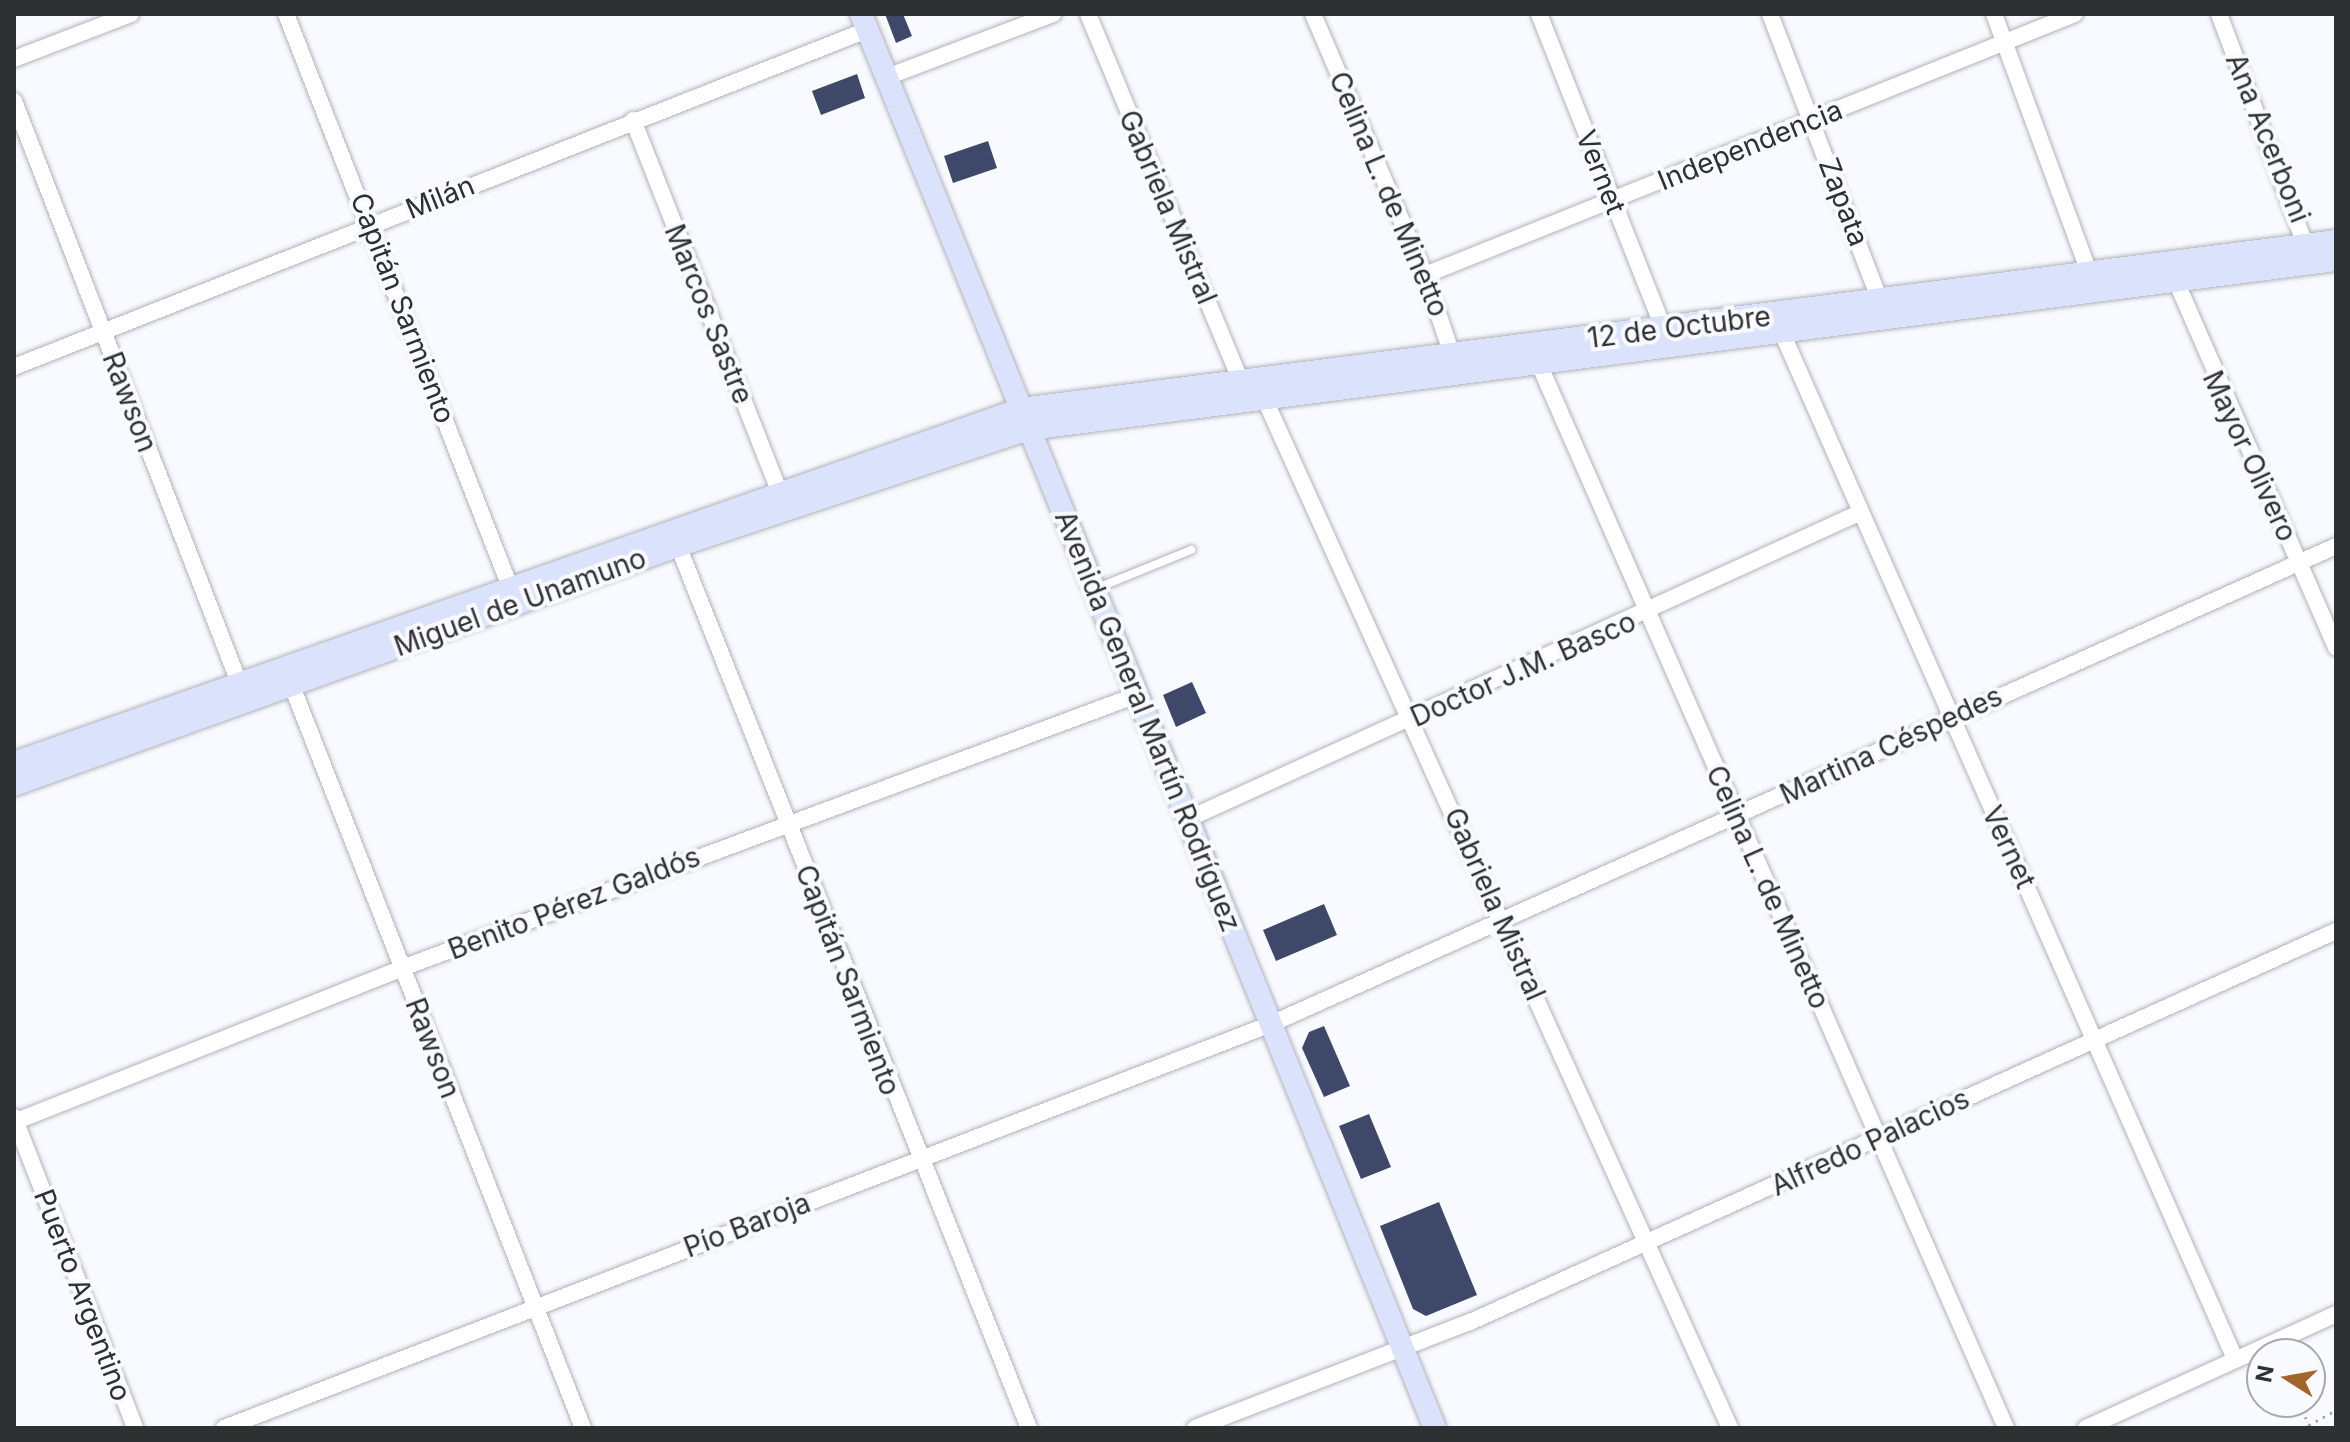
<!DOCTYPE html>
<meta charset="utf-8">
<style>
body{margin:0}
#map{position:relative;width:2350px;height:1442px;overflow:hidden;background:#f8faff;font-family:Inter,sans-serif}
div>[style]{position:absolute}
.building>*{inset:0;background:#3e4868}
.path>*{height:3px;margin-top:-1.5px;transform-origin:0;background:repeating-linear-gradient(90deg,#9fa1a5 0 2px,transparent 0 8px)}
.roads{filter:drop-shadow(0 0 2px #b1b3b9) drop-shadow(0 0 2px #b1b3b9)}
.lane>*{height:8px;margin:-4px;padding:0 4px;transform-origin:4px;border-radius:4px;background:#fff}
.street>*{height:16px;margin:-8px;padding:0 8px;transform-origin:8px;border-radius:8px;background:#fff}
.secondary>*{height:22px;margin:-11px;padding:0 11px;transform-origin:11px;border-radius:11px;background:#dbe2fb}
span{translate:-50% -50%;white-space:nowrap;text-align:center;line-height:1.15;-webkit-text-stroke:8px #f8faff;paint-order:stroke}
.street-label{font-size:28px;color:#2f3032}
.frame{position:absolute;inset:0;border:16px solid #2f3032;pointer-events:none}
.north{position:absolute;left:2246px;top:1338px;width:80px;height:80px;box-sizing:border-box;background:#f8faff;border:2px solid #a8a9ad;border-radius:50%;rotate:281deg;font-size:22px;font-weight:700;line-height:32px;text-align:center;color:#2f3032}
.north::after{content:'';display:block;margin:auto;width:28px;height:36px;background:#a3652a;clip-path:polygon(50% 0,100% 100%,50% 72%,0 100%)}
</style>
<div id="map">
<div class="building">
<i style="clip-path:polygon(885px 14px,903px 14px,912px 36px,896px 43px)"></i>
<i style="clip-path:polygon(857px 74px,865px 98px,821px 115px,812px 91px)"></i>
<i style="clip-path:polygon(988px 141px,997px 168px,953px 183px,944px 156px)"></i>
<i style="clip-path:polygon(1192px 682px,1206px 713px,1176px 727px,1163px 695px)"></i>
<i style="clip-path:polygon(1324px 904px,1337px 935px,1276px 961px,1263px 930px)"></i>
<i style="clip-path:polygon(1324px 1026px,1350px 1086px,1324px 1097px,1302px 1048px,1309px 1032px)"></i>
<i style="clip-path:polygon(1369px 1114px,1391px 1167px,1361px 1179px,1339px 1126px)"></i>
<i style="clip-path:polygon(1439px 1202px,1477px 1295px,1426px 1316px,1413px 1309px,1380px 1226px)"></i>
</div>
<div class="path">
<i style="left:2299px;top:1402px;width:28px;rotate:67deg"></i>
<i style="left:2309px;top:1425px;width:31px;rotate:-29deg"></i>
</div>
<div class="roads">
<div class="lane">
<i style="left:1095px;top:589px;width:104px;rotate:-22.1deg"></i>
</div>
<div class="street">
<i style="left:286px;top:14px;width:626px;rotate:68.64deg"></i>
<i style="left:1088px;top:14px;width:406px;rotate:67.4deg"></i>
<i style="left:1313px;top:14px;width:284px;rotate:66.8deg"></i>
<i style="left:1425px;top:275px;width:93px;rotate:71.2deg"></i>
<i style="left:1539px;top:14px;width:340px;rotate:68.4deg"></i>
<i style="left:1770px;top:14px;width:307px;rotate:69deg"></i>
<i style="left:1994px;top:14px;width:287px;rotate:69.8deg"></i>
<i style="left:2219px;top:14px;width:257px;rotate:69.5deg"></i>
<i style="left:14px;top:59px;width:125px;rotate:-21deg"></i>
<i style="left:887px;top:77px;width:178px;rotate:-20.8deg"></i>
<i style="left:14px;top:101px;width:635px;rotate:68.85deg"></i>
<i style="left:633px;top:120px;width:412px;rotate:68.5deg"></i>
<i style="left:2172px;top:272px;width:410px;rotate:66.4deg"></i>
<i style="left:1425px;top:275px;width:700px;rotate:-21.88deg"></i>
<i style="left:1783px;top:335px;width:1119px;rotate:66.18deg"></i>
<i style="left:1535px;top:355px;width:1172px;rotate:66.3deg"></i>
<i style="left:14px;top:367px;width:917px;rotate:-21.56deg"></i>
<i style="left:1261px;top:391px;width:1138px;rotate:65.66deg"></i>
<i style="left:675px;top:538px;width:958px;rotate:68.31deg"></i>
<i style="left:288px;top:676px;width:808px;rotate:68.58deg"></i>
<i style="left:1188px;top:819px;width:735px;rotate:-24.51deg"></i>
<i style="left:14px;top:1117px;width:334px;rotate:68.7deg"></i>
<i style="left:14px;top:1122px;width:417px;rotate:-21.6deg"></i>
<i style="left:402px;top:968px;width:784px;rotate:-20.38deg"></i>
<i style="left:224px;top:1428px;width:1122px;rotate:-21.1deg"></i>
<i style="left:1271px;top:1024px;width:1167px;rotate:-24.17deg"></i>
<i style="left:1195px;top:1428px;width:295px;rotate:-21.1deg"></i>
<i style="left:1470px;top:1322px;width:950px;rotate:-24.3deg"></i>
<i style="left:2086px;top:1428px;width:275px;rotate:-24.5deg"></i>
</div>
<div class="secondary">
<i style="left:861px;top:14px;width:1526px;rotate:67.91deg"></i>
<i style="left:14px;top:763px;width:1067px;rotate:-19.37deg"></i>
<i style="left:1021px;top:409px;width:1326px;rotate:-7.28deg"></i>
<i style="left:14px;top:785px;width:705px;rotate:-19.82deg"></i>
<i style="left:677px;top:546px;width:371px;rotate:-18.4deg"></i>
<i style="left:1029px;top:429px;width:1318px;rotate:-7.37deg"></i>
</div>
</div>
<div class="street-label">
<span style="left:2268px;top:138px;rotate:68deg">Ana Acerboni</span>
<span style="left:1750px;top:145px;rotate:-22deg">Independencia</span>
<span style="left:1601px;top:172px;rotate:68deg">Vernet</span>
<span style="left:1389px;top:194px;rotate:67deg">Celina L. de Minetto</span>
<span style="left:440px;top:197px;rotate:-22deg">Milán</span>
<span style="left:1844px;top:202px;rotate:69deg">Zapata</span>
<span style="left:1168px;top:207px;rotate:67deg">Gabriela Mistral</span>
<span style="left:403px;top:308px;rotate:69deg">Capitán Sarmiento</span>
<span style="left:709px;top:314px;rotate:68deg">Marcos Sastre</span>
<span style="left:1679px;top:327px;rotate:-7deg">12 de Octubre</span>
<span style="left:130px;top:402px;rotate:69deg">Rawson</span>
<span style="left:2250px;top:456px;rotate:65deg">Mayor Olivero</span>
<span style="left:520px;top:602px;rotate:-20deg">Miguel de Unamuno</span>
<span style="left:1523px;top:669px;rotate:-24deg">Doctor J.M. Basco</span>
<span style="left:1148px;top:721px;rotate:68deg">Avenida General Martín Rodríguez</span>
<span style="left:1891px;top:745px;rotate:-25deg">Martina Céspedes</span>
<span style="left:2009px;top:847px;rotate:65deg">Vernet</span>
<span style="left:1768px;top:887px;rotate:66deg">Celina L. de Minetto</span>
<span style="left:574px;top:903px;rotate:-21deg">Benito Pérez Galdós</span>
<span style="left:1495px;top:904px;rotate:66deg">Gabriela Mistral</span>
<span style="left:848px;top:980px;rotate:69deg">Capitán Sarmiento</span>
<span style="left:433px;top:1048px;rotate:69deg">Rawson</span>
<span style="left:1870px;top:1142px;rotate:-25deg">Alfredo Palacios</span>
<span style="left:747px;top:1225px;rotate:-21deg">Pío Baroja</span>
<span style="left:83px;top:1295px;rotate:69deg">Puerto Argentino</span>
</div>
<div class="frame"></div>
<div class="north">N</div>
</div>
